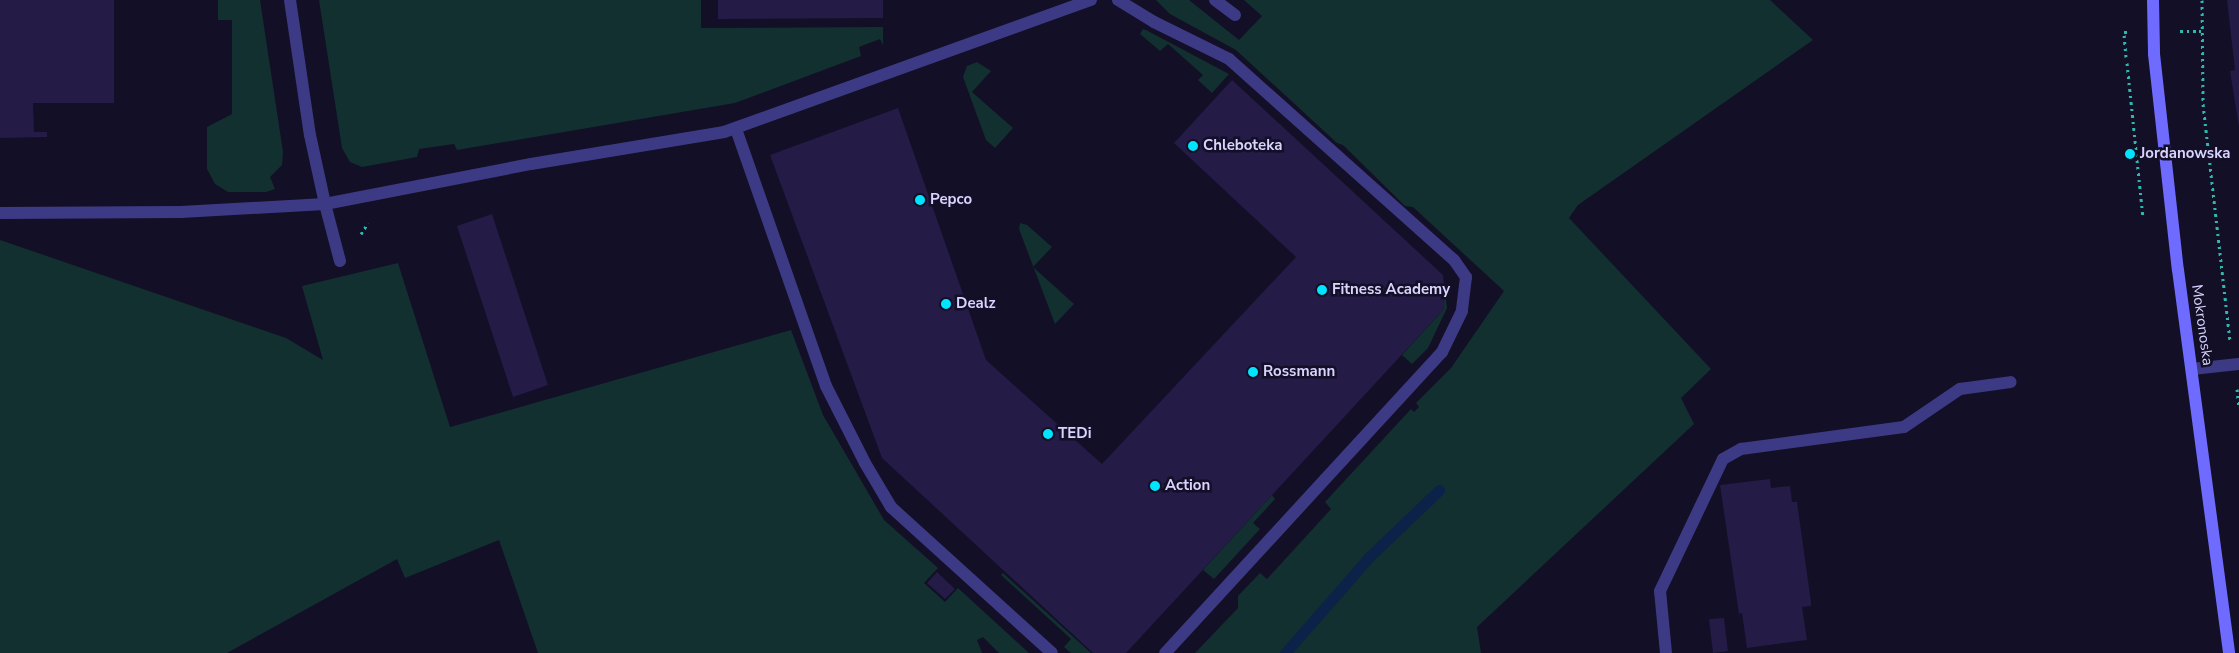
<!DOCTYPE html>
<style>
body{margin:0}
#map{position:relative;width:2239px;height:653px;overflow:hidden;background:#130f26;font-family:"Nunito Sans",sans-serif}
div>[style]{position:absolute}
.green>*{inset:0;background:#12302f}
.stream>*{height:11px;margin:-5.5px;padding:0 5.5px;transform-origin:5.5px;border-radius:5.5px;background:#0c2248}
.building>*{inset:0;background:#241b47}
.path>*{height:3px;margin-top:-1.5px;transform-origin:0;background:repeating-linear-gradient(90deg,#2fb8b0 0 2.5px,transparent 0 6.5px)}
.lane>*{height:12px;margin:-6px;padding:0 6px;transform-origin:6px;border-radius:6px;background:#3d3a85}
.street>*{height:12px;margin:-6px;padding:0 6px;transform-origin:6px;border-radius:6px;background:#3d3a85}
.secondary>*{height:12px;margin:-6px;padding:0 6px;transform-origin:6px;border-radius:6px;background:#6f6bff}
.dots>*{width:14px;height:14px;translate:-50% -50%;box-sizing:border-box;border:2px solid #130f26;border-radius:50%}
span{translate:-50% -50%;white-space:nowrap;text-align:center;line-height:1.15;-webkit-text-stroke:5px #130f26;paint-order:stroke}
.poi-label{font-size:15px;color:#d9d4ff;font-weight:700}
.left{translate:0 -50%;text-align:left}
.street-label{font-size:15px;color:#d9d4ff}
</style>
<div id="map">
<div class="green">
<i style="clip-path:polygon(218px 0,260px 0,283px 152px,282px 165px,270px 177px,275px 189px,266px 192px,228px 192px,215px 184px,207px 169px,207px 127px,232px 114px,232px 20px,218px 20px)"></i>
<i style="clip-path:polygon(319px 0,701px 0,701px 28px,883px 27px,883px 45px,880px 39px,859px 47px,861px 56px,735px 103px,457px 150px,454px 144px,419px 149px,417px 157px,362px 167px,350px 162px,342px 148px)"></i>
<i style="clip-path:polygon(1156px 0,1189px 0,1239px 40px,1262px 16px,1244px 0,1770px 0,1813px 40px,1578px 205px,1569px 218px,1711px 369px,1681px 398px,1694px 424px,1477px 627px,1481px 653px,1195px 653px,1238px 608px,1238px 596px,1260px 573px,1267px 579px,1331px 509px,1325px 502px,1411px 409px,1414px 412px,1419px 407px,1416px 403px,1451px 368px,1504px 291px,1413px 207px,1405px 206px,1343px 145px,1337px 143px,1236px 50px,1170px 14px)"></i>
<i style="clip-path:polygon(1143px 29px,1146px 30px,1229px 74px,1212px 93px,1198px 80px,1203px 75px,1168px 44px,1160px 51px,1140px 34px)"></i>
<i style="clip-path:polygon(977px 62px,991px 71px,972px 92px,1013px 128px,995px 148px,986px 140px,963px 77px,967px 66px)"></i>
<i style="clip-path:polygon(1020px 223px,1027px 225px,1052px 247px,1033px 267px,1074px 304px,1055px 324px,1019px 229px)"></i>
<i style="clip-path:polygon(0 240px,286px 338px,323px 360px,302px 286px,398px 263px,450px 427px,791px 330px,823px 415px,884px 520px,938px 568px,924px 583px,945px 602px,958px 588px,1029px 653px,999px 653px,983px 637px,977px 640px,982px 653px,538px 653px,499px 540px,405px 578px,397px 559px,227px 653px,0 653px)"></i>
<i style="clip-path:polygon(1443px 275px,1447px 308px,1428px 348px,1412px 364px,1402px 355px,1444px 309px)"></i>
<i style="clip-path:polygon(1272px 495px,1275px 499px,1253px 523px,1260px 529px,1214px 579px,1203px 570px)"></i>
<i style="clip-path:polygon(1003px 573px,1091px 653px,1071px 653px,1064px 647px,1071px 639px,1001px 575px)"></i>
</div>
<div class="stream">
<i style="left:1285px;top:653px;width:128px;rotate:-48.8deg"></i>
<i style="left:1369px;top:557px;width:97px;rotate:-43.7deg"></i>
</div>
<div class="building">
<i style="clip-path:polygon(0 0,114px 0,114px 103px,33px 103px,34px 132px,47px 132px,47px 137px,0 138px)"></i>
<i style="clip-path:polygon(718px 0,883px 0,883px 18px,718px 19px)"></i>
<i style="clip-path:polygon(2227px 0,2239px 0,2239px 127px,2230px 71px,2235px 70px)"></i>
<i style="clip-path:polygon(1232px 80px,1443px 275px,1444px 309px,1126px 653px,1093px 653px,882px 458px,770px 155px,898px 108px,986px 360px,1102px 464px,1296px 257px,1174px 143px)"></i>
<i style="clip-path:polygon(492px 214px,548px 385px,513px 397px,457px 226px)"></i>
<i style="clip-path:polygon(1770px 479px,1771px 488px,1790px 486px,1792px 502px,1797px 502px,1811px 602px,1811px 606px,1802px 607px,1807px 640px,1747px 648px,1742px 613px,1739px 614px,1720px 485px)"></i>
<i style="clip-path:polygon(937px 572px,955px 589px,945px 599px,927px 583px)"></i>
<i style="clip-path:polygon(1724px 618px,1728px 651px,1713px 653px,1709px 619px)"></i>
</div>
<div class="path">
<i style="left:2202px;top:0;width:104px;rotate:89.4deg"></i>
<i style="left:2203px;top:104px;width:239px;rotate:83.5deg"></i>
<i style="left:2180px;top:31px;width:21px"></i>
<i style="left:2126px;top:57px;width:25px;rotate:-95deg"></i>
<i style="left:2124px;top:32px;width:4px"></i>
<i style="left:2127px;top:63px;width:156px;rotate:84.1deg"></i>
<i style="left:361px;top:234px;width:13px;rotate:-58deg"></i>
<i style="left:2237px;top:389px;width:19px;rotate:84deg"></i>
</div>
<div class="lane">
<i style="left:1118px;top:0;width:42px;rotate:31.4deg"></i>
<i style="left:1154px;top:22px;width:84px;rotate:26.3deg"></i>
<i style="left:1229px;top:59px;width:302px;rotate:41.8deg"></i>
<i style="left:1454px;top:260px;width:21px;rotate:55deg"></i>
<i style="left:1466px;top:277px;width:34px;rotate:97deg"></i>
<i style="left:1462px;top:311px;width:46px;rotate:116deg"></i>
<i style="left:1442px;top:352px;width:409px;rotate:132.6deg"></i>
<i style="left:1215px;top:0;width:25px;rotate:37deg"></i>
<i style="left:736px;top:129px;width:272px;rotate:70.7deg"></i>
<i style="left:826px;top:386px;width:86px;rotate:63.1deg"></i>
<i style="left:865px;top:463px;width:51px;rotate:59.4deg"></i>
<i style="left:891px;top:507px;width:217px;rotate:42.2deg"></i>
<i style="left:0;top:213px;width:181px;rotate:-0.3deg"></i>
<i style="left:181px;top:212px;width:144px;rotate:-3.2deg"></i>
<i style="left:325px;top:204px;width:59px;rotate:75.3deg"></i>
<i style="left:2192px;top:369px;width:47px;rotate:-6.1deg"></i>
<i style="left:1666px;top:653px;width:62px;rotate:-95.5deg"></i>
<i style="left:1660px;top:591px;width:146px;rotate:-64.5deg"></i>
<i style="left:1723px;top:459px;width:21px;rotate:-29deg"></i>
<i style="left:1741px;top:449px;width:164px;rotate:-7.7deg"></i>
<i style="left:1904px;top:427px;width:68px;rotate:-34.2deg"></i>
<i style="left:1960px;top:389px;width:51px;rotate:-7.8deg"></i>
</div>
<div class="street">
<i style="left:290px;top:0;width:136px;rotate:81.6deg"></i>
<i style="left:310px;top:135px;width:71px;rotate:77.7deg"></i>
<i style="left:325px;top:204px;width:210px;rotate:-11deg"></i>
<i style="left:531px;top:164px;width:196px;rotate:-9.4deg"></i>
<i style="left:724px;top:132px;width:390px;rotate:-19.8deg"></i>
</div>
<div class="secondary">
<i style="left:2153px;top:0;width:54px;rotate:88.9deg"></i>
<i style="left:2154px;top:54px;width:217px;rotate:83.7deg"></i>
<i style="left:2178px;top:270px;width:386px;rotate:82.4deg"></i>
</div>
<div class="dots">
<i style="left:1193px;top:146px;background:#00e5ff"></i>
<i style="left:2130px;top:154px;background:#00e5ff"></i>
<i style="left:920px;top:200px;background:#00e5ff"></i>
<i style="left:1322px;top:290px;background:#00e5ff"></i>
<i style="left:946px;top:304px;background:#00e5ff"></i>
<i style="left:1253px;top:372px;background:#00e5ff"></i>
<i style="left:1048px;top:434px;background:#00e5ff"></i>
<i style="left:1155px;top:486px;background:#00e5ff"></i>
</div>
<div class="poi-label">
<span class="left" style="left:1203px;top:146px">Chleboteka</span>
<span class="left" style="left:2140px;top:154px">Jordanowska</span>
<span class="left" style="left:930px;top:200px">Pepco</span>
<span class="left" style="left:1332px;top:290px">Fitness Academy</span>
<span class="left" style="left:956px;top:304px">Dealz</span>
<span class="left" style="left:1263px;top:372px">Rossmann</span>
<span class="left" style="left:1058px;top:434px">TEDi</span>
<span class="left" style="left:1165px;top:486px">Action</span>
</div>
<div class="street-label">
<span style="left:2202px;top:325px;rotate:82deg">Mokronoska</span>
</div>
</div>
